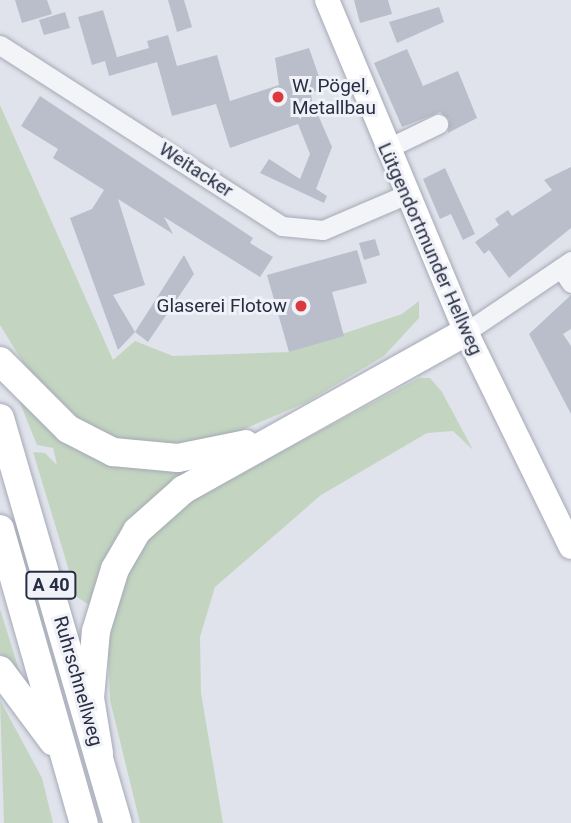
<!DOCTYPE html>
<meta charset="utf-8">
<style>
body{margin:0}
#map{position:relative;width:571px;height:823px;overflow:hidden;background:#e0e3eb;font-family:Roboto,sans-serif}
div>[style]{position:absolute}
.green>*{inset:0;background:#c3d5c0}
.building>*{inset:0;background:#babecb}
.roads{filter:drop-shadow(0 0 2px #a5a9b6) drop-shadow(0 0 2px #a5a9b6)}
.minor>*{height:19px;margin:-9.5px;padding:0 9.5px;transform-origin:9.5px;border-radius:9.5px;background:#f3f4f8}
.major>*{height:24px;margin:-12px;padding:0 12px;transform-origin:12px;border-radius:12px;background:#fff}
.highway>*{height:28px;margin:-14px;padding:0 14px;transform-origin:14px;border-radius:14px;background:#fff}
.dots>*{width:19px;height:19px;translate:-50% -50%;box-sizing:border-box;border:4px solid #f0f2f8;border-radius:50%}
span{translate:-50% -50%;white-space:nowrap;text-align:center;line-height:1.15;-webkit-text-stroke:6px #f0f2f8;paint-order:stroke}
.shield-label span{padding:2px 5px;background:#f0f2f8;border:2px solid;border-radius:5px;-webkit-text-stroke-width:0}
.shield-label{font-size:18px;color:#272e44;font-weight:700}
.poi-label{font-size:19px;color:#272e44}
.left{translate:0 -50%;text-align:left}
.right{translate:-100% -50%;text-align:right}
.street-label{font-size:19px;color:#272e44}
</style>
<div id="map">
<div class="green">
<i style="clip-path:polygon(0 105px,113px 360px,135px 341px,173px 356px,289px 352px,402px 314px,419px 301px,419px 318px,384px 356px,305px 403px,214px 442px,142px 447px,87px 430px,37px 385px,0 325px)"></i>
<i style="clip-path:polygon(419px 378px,430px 378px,442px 392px,473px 450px,453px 431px,427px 433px,321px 495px,215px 587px,200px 637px,201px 693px,223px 823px,140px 823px,110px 700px,108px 650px,116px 595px,136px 551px,170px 511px)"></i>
<i style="clip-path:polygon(12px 383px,103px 460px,140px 469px,200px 464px,91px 606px,77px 597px,33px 452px,45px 453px,57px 465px,53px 448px,37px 445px)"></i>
<i style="clip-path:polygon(0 609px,25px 689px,0 653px)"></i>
<i style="clip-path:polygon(0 700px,42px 778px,53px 823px,4px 823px)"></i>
</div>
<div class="building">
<i style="clip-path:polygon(15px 0,47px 0,52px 14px,22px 23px)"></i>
<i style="clip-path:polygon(168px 0,184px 0,192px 27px,177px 32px)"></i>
<i style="clip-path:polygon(354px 0,388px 0,392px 14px,360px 23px)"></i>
<i style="clip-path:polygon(439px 7px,444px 22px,397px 43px,389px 22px)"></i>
<i style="clip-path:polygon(103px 10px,117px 57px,107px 60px,149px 48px,147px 41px,168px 35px,177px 66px,217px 55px,230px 101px,279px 85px,275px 58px,309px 48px,323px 88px,311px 93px,312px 101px,332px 147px,316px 189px,327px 196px,324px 203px,260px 173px,269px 159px,300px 179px,310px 154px,298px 124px,230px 148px,216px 104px,172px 116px,157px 62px,109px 76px,105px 61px,92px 65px,78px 17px)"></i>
<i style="clip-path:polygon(65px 12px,70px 28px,44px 35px,39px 20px)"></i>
<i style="clip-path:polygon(407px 49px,423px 86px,458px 71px,477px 118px,448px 133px,449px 119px,440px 112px,402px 127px,374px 63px)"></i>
<i style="clip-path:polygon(40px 96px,253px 238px,250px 243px,273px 257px,260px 277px,164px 217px,173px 234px,118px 199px,145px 285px,113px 295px,135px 332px,118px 350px,70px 218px,92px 209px,104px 190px,53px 158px,58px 149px,21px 126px)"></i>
<i style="clip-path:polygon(571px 167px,571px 228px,509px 278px,489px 250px,484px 254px,475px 242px,499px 225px,495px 219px,508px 210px,512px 216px,552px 190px,544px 180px)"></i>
<i style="clip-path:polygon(445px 168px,475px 234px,463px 240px,451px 214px,440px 219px,423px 179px)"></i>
<i style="clip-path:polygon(375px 239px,380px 255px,364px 260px,359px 243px)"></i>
<i style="clip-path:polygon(357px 250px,367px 283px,332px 292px,344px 336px,289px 352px,267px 275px)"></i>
<i style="clip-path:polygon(184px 255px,194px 274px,148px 342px,135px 332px)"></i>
<i style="clip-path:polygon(571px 295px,571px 329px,563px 334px,571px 346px,571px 414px,529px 334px)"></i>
</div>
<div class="roads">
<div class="minor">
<i style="left:0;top:45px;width:335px;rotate:32.7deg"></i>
<i style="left:282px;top:226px;width:41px;rotate:5.6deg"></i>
<i style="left:323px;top:230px;width:89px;rotate:-23.1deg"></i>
<i style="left:386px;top:149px;width:58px;rotate:-25.7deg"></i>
<i style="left:561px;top:268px;width:18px;rotate:56deg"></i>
<i style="left:466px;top:332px;width:127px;rotate:-34.1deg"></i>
</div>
<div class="major">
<i style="left:327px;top:0;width:360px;rotate:67.3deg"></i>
<i style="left:466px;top:332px;width:239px;rotate:64deg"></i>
</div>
<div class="highway">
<i style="left:0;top:361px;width:96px;rotate:45deg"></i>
<i style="left:68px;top:429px;width:51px;rotate:27.1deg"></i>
<i style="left:113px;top:452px;width:65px;rotate:5.3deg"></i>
<i style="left:178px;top:458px;width:69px;rotate:-11.6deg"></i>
<i style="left:0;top:418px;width:422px;rotate:73.8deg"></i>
<i style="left:0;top:529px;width:306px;rotate:74.1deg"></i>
<i style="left:0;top:670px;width:89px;rotate:53.3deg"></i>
<i style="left:99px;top:753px;width:56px;rotate:-99.3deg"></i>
<i style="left:90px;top:698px;width:67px;rotate:-84.9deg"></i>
<i style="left:96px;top:631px;width:65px;rotate:-73deg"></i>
<i style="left:115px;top:569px;width:44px;rotate:-59.9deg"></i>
<i style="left:137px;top:531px;width:62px;rotate:-41.7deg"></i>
<i style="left:183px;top:490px;width:324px;rotate:-29.2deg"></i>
</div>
</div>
<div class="dots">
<i style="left:278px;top:97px;background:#dc383e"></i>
<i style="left:301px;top:306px;background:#dc383e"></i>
</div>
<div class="shield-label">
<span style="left:51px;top:585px">A 40</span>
</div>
<div class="poi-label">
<span class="left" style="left:292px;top:97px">W. Pögel,<br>Metallbau</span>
<span class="right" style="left:287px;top:306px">Glaserei Flotow</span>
</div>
<div class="street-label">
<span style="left:196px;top:170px;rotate:33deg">Weitacker</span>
<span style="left:430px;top:249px;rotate:66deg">Lütgendortmunder Hellweg</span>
<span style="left:78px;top:681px;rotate:74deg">Ruhrschnellweg</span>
</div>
</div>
